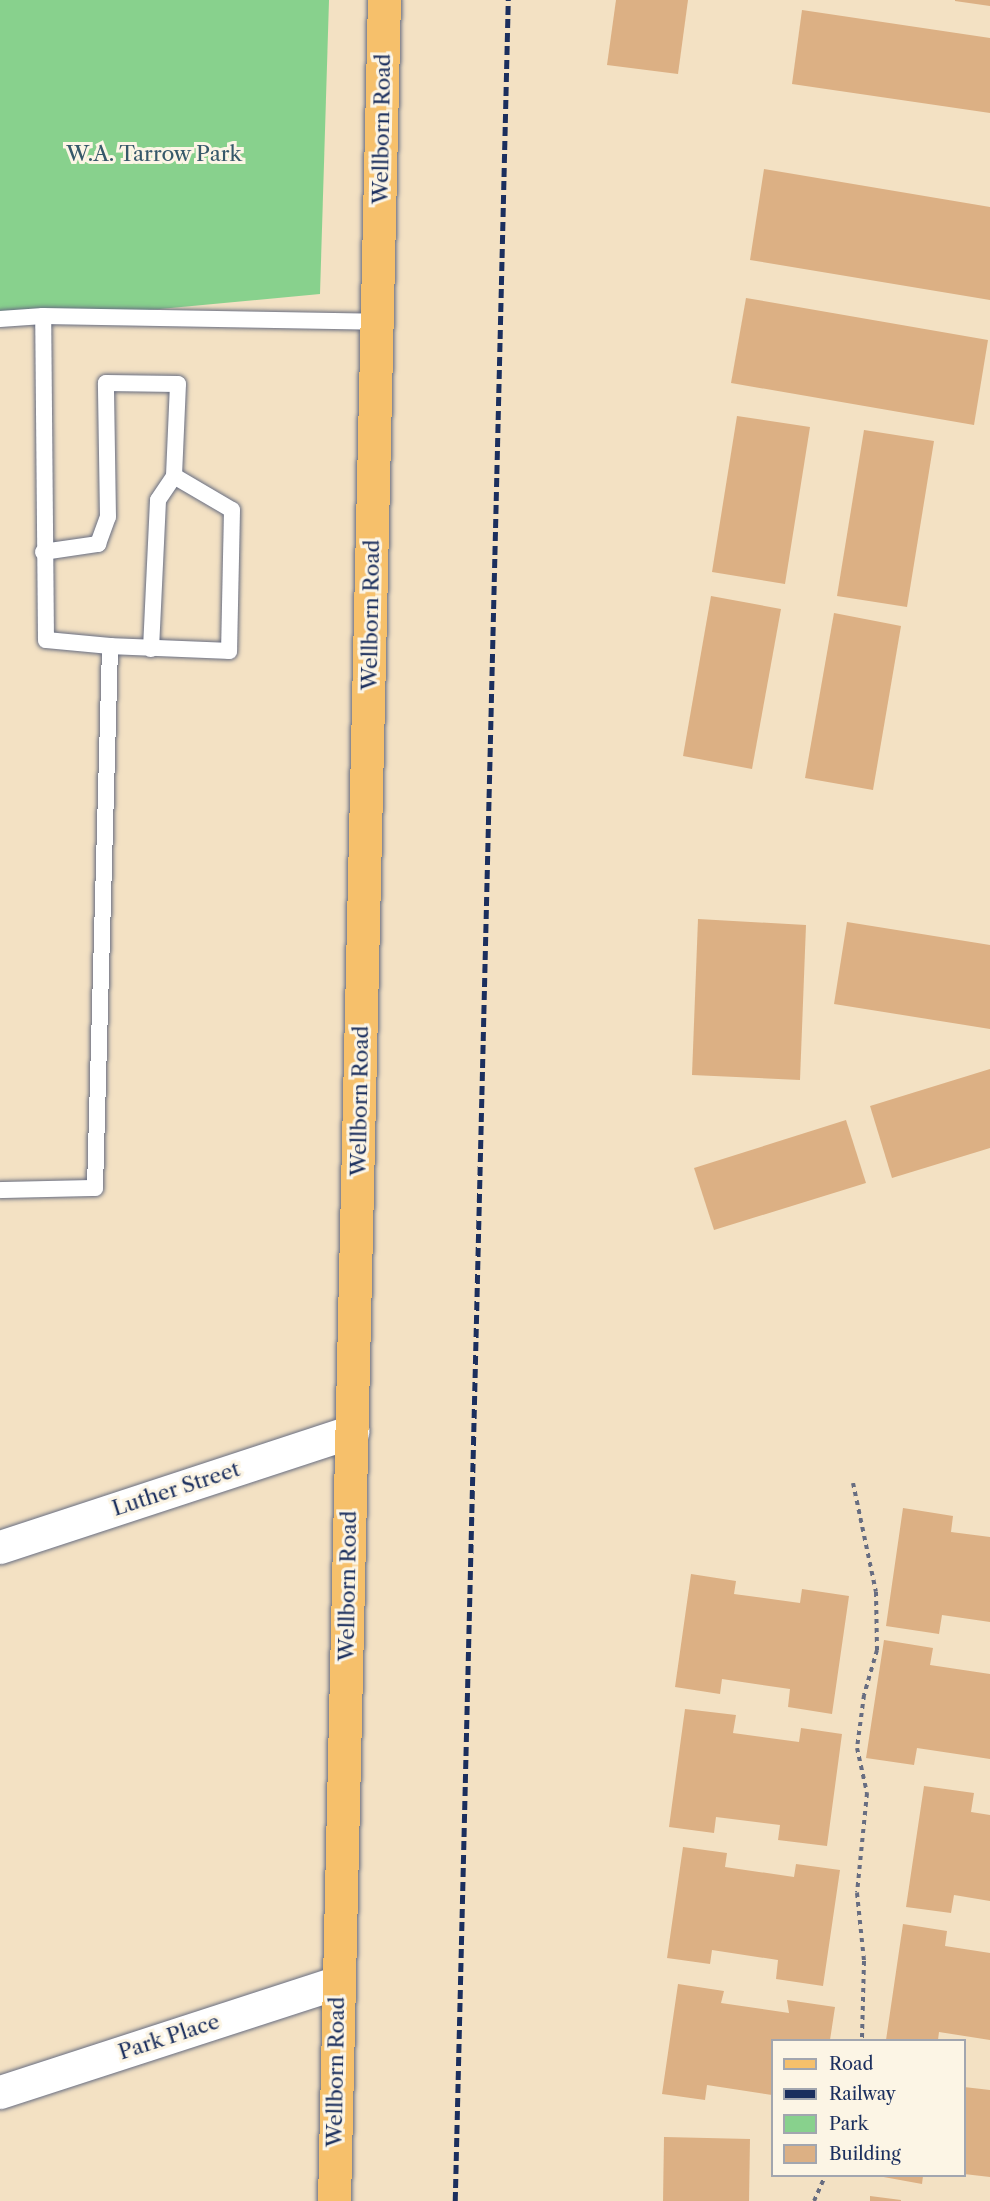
<!DOCTYPE html>
<style>
body{margin:0}
#map{position:relative;width:990px;height:2201px;overflow:hidden;background:#f3e1c3;font-family:"Libre Caslon Text",serif}
div>[style]{position:absolute}
.green>*{inset:0;background:#88d18d}
.building>*{inset:0;background:#dcb084}
.path>*{height:4px;margin-top:-2px;transform-origin:0;background:repeating-linear-gradient(90deg,#676d81 0 4.5px,transparent 0 9px)}
.roads{filter:drop-shadow(0 0 2px #676d81) drop-shadow(0 0 2px #676d81)}
.lane>*{height:16px;margin:-8px;padding:0 8px;transform-origin:8px;border-radius:8px;background:#fff}
.street>*{height:33px;margin:-16.5px;padding:0 16.5px;transform-origin:16.5px;border-radius:16.5px;background:#fff}
.primary>*{height:33px;margin:-16.5px;padding:0 16.5px;transform-origin:16.5px;border-radius:16.5px;background:#f6c06b}
.rail>*{height:4.5px;margin-top:-2.25px;transform-origin:0;background:repeating-linear-gradient(90deg,#1b2f5e 0 9px,transparent 0 13.5px)}
span{translate:-50% -50%;white-space:nowrap;text-align:center;line-height:1.15;-webkit-text-stroke:6px #fcf5e5;paint-order:stroke}
.street-label{font-size:21px;color:#1b2f5e}
.park-label{font-size:21px;color:#36586a}
.legend{position:absolute;left:771px;top:2039px;width:195px;height:138px;box-sizing:border-box;background:#fcf5e5;border:2px solid #a2a6af;margin:0;padding:8px 10px;list-style:none;font-size:18px;color:#1b2f5e}
.legend li{display:flex;align-items:center;gap:12px;height:30px}
.legend b{width:30px;border:2px solid #a2a6af}
</style>
<div id="map">
<div class="green">
<i style="clip-path:polygon(0 0,329px 0,320px 294px,0 324px)"></i>
</div>
<div class="building">
<i style="clip-path:polygon(616px 0,688px 0,678px 74px,607px 65px)"></i>
<i style="clip-path:polygon(990px 0,990px 6px,955px 1px,955px 0)"></i>
<i style="clip-path:polygon(802px 10px,990px 38px,990px 113px,792px 84px)"></i>
<i style="clip-path:polygon(764px 169px,990px 207px,990px 300px,750px 260px)"></i>
<i style="clip-path:polygon(746px 298px,988px 340px,974px 425px,731px 383px)"></i>
<i style="clip-path:polygon(737px 416px,810px 427px,785px 584px,712px 572px)"></i>
<i style="clip-path:polygon(864px 430px,934px 441px,907px 607px,837px 596px)"></i>
<i style="clip-path:polygon(711px 596px,781px 609px,752px 769px,683px 756px)"></i>
<i style="clip-path:polygon(834px 613px,901px 626px,873px 790px,805px 778px)"></i>
<i style="clip-path:polygon(698px 919px,806px 925px,800px 1080px,692px 1075px)"></i>
<i style="clip-path:polygon(847px 922px,990px 945px,990px 1029px,834px 1004px)"></i>
<i style="clip-path:polygon(990px 1069px,990px 1148px,892px 1178px,870px 1106px)"></i>
<i style="clip-path:polygon(846px 1120px,866px 1183px,714px 1230px,694px 1168px)"></i>
<i style="clip-path:polygon(903px 1508px,953px 1516px,951px 1532px,990px 1537px,990px 1622px,942px 1615px,939px 1634px,886px 1626px)"></i>
<i style="clip-path:polygon(691px 1574px,736px 1581px,734px 1594px,800px 1603px,802px 1589px,849px 1596px,832px 1714px,788px 1707px,790px 1689px,722px 1679px,720px 1694px,675px 1687px)"></i>
<i style="clip-path:polygon(884px 1640px,933px 1648px,930px 1665px,990px 1674px,990px 1759px,917px 1748px,914px 1765px,866px 1758px)"></i>
<i style="clip-path:polygon(685px 1709px,736px 1715px,733px 1733px,799px 1742px,801px 1728px,842px 1734px,827px 1846px,778px 1840px,780px 1825px,716px 1817px,714px 1833px,669px 1827px)"></i>
<i style="clip-path:polygon(924px 1786px,974px 1793px,971px 1812px,990px 1815px,990px 1901px,954px 1895px,951px 1913px,906px 1907px)"></i>
<i style="clip-path:polygon(683px 1847px,727px 1853px,725px 1867px,794px 1877px,796px 1864px,840px 1870px,823px 1986px,776px 1979px,778px 1960px,712px 1950px,710px 1964px,667px 1958px)"></i>
<i style="clip-path:polygon(903px 1924px,947px 1931px,945px 1946px,990px 1953px,990px 2040px,939px 2032px,938px 2040px,886px 2040px)"></i>
<i style="clip-path:polygon(678px 1984px,724px 1991px,721px 2003px,789px 2013px,787px 2000px,835px 2007px,830px 2040px,772px 2040px,772px 2095px,707px 2085px,705px 2100px,662px 2094px)"></i>
<i style="clip-path:polygon(964px 2087px,990px 2090px,990px 2177px,964px 2174px)"></i>
<i style="clip-path:polygon(664px 2137px,750px 2139px,749px 2201px,663px 2201px)"></i>
<i style="clip-path:polygon(878px 2176px,923px 2176px,922px 2184px)"></i>
<i style="clip-path:polygon(870px 2196px,901px 2200px,901px 2201px,870px 2201px)"></i>
</div>
<div class="path">
<i style="left:853px;top:1483px;width:111px;rotate:78.1deg"></i>
<i style="left:876px;top:1592px;width:58px;rotate:89deg"></i>
<i style="left:877px;top:1650px;width:47px;rotate:106.1deg"></i>
<i style="left:864px;top:1695px;width:53px;rotate:97.5deg"></i>
<i style="left:857px;top:1748px;width:46px;rotate:77.5deg"></i>
<i style="left:867px;top:1793px;width:100px;rotate:95.7deg"></i>
<i style="left:857px;top:1893px;width:68px;rotate:84.1deg"></i>
<i style="left:864px;top:1961px;width:79px;rotate:91.5deg"></i>
<i style="left:814px;top:2201px;width:27px;rotate:-66deg"></i>
</div>
<div class="roads">
<div class="lane">
<i style="left:0;top:319px;width:43px;rotate:-4deg"></i>
<i style="left:43px;top:316px;width:334px;rotate:1deg"></i>
<i style="left:43px;top:552px;width:56px;rotate:-8.3deg"></i>
<i style="left:98px;top:544px;width:29px;rotate:-70deg"></i>
<i style="left:108px;top:517px;width:134px;rotate:-90.9deg"></i>
<i style="left:106px;top:383px;width:72px;rotate:0.8deg"></i>
<i style="left:178px;top:384px;width:92px;rotate:92.5deg"></i>
<i style="left:174px;top:476px;width:67px;rotate:30.4deg"></i>
<i style="left:232px;top:510px;width:141px;rotate:91.2deg"></i>
<i style="left:229px;top:651px;width:119px;rotate:-177.6deg"></i>
<i style="left:151px;top:649px;width:149px;rotate:-87.3deg"></i>
<i style="left:158px;top:500px;width:29px;rotate:-56deg"></i>
<i style="left:0;top:1190px;width:95px;rotate:-1.2deg"></i>
<i style="left:95px;top:1188px;width:542px;rotate:-88.41deg"></i>
<i style="left:110px;top:646px;width:64px;rotate:-174.6deg"></i>
<i style="left:46px;top:640px;width:324px;rotate:-90.5deg"></i>
</div>
<div class="street">
<i style="left:0;top:1547px;width:371px;rotate:-18.2deg"></i>
<i style="left:0;top:2092px;width:355px;rotate:-18deg"></i>
</div>
<div class="primary">
<i style="left:334px;top:2201px;width:2202px;rotate:-88.7deg"></i>
</div>
</div>
<div class="rail">
<i style="left:455px;top:2201px;width:2202px;rotate:-88.62deg"></i>
</div>
<div class="street-label">
<span style="left:382px;top:129px;rotate:-89deg">Wellborn Road</span>
<span style="left:371px;top:615px;rotate:-89deg">Wellborn Road</span>
<span style="left:360px;top:1101px;rotate:-89deg">Wellborn Road</span>
<span style="left:176px;top:1489px;rotate:-18deg">Luther Street</span>
<span style="left:348px;top:1586px;rotate:-89deg">Wellborn Road</span>
<span style="left:169px;top:2037px;rotate:-18deg">Park Place</span>
<span style="left:336px;top:2072px;rotate:-89deg">Wellborn Road</span>
</div>
<div class="park-label">
<span style="left:154px;top:154px">W.A. Tarrow Park</span>
</div>
<ul class="legend">
<li><b style="height:8px;background:#f6c06b"></b>Road</li>
<li><b style="height:8px;background:#1b2f5e"></b>Railway</li>
<li><b style="height:16px;background:#88d18d"></b>Park</li>
<li><b style="height:16px;background:#dcb084"></b>Building</li>
</ul>
</div>
